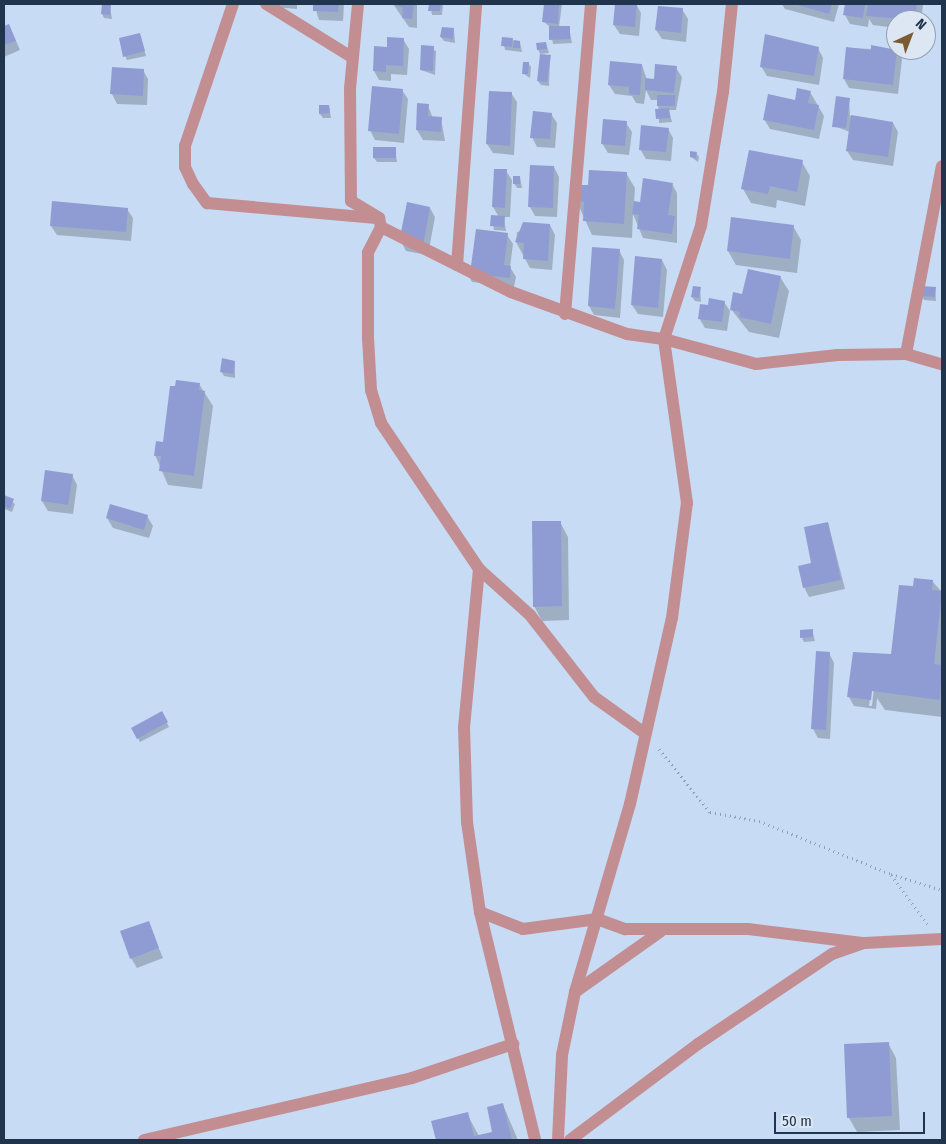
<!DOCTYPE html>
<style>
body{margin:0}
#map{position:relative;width:946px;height:1144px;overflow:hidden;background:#c7dbf4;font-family:"Fira Sans Condensed",sans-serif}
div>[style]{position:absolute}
.shadow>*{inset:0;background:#0003}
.building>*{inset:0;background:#8f9cd4}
.path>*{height:3px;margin-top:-1.5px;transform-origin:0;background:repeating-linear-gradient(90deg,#8ca0b9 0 1px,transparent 0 5px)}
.minor>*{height:12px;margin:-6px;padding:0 6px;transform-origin:6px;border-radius:6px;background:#c38e92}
span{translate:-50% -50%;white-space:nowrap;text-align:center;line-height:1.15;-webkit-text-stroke:4px #dde7f4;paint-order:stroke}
.frame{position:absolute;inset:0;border:5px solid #20344c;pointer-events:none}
.north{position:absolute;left:886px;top:10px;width:50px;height:50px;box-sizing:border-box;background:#dde7f4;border:1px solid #919fb1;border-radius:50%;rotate:43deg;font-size:14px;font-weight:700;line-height:20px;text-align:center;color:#20344c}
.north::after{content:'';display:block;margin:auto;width:18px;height:22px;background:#7b5c31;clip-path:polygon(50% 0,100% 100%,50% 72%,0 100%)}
.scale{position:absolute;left:774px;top:1112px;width:151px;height:22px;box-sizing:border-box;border:2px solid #20344c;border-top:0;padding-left:6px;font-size:15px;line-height:18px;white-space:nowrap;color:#20344c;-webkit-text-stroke:4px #dde7f4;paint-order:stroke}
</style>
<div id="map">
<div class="shadow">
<i style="clip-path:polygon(273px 4px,297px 4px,297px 9px,274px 7px)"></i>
<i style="clip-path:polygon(314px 4px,344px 4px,343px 21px,319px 20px)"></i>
<i style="clip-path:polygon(393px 4px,417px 4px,417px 28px,409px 27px)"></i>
<i style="clip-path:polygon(430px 4px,443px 4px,442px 15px,432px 15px)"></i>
<i style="clip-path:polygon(545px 4px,562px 4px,559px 27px,569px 27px,572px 43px,553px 44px,550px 27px,544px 22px)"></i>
<i style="clip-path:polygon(616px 4px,636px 4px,641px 13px,639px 36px,620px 34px,614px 25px)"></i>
<i style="clip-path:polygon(782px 4px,839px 4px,834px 22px,785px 9px)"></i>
<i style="clip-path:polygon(846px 4px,922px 4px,923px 5px,921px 20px,896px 20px,896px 28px,873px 25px,869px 19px,868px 27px,850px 24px,845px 15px)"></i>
<i style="clip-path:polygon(110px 7px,112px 19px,104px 18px,102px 14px)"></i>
<i style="clip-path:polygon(682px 9px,688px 19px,686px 42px,662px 39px,656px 30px)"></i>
<i style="clip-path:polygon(9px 25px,20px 50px,4px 57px,4px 27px)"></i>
<i style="clip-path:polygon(454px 30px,455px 43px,444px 41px,441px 37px)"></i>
<i style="clip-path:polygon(139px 34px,146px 56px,127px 60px,125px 56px)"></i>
<i style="clip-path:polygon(503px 38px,520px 42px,522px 52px,505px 50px)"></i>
<i style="clip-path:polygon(403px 39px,409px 49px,407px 75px,391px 74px,391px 81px,379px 80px,374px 71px,388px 48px)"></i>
<i style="clip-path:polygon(546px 43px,549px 53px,540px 54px,538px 49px)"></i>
<i style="clip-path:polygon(423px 46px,436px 51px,435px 75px,421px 70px)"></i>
<i style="clip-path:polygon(818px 48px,823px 58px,819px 85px,767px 76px,761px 66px)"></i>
<i style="clip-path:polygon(847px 48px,897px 50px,902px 59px,898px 94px,849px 88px,844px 79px)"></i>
<i style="clip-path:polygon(550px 56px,549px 86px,541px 85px,538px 81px)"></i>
<i style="clip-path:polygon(528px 63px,531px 67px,530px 78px,524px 74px)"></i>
<i style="clip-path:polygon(642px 65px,647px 80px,655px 80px,676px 68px,682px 77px,676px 110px,669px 110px,672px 122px,659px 123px,658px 100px,651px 100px,646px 90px,644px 104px,636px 103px,632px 96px,615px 94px,609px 85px)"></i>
<i style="clip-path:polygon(113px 68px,143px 70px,148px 79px,147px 105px,117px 104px,112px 94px)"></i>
<i style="clip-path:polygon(402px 90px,408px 99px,404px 143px,375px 140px,370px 130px)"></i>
<i style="clip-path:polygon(810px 92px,824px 116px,819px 139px,770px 129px,764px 119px)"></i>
<i style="clip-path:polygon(511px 93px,517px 102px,514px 155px,493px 153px,487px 144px)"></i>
<i style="clip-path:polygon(849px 99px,850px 116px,893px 123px,898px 132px,893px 166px,853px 160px,847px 151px,850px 132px,834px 126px)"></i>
<i style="clip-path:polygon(418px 105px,428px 106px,433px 118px,441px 119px,445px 141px,423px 140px,417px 130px)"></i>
<i style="clip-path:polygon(329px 106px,331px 118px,323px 118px,320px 114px)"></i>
<i style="clip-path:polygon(551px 114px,557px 123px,555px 148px,537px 147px,532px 137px)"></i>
<i style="clip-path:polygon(626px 123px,632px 132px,629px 155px,608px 153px,602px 143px)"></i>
<i style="clip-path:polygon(668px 129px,673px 138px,671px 161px,646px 159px,640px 149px)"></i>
<i style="clip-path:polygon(395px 149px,397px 162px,377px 162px,374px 158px)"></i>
<i style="clip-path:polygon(696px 153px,699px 157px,698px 162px,691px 157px)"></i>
<i style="clip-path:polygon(802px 162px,810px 176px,805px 206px,777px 200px,776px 208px,751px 203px,743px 189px)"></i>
<i style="clip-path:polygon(554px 167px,559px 177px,557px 217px,535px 216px,530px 207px)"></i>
<i style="clip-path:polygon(506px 171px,512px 180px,510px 217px,504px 217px,506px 231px,494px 230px,492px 217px,499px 217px,493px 207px)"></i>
<i style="clip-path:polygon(626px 173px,635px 188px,634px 203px,641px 204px,672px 184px,677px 193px,677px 243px,643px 238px,633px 214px,632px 238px,592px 235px,576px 200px,589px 187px)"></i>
<i style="clip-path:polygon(520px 177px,522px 188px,517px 188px,514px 183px)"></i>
<i style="clip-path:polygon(430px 208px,435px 217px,428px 255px,406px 251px,401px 241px)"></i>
<i style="clip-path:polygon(127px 209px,133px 218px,131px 241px,57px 235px,51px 226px)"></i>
<i style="clip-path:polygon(550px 225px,555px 235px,552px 270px,530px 268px,516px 242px,517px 232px)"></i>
<i style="clip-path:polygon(793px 226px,801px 240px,797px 273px,736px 265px,728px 251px)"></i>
<i style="clip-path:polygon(507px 235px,513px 244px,510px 267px,516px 277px,514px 287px,472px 282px,467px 273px)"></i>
<i style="clip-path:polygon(619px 250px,624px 260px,620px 318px,594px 315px,589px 306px)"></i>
<i style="clip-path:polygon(662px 260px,667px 270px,663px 317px,638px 314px,632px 305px)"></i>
<i style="clip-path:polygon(780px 277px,789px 291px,779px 338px,749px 332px,731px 309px,743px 296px)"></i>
<i style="clip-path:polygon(700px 288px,701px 302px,695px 301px,692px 297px)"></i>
<i style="clip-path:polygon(935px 289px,936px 301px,924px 300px,921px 295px)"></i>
<i style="clip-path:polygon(724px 302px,730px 311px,727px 331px,705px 328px,699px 318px,709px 306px)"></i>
<i style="clip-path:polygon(235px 362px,235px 378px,224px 376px,221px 371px)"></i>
<i style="clip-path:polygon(199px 384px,213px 406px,202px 489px,168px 485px,155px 455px)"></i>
<i style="clip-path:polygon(72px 475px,77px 485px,73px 514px,48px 511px,42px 501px)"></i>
<i style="clip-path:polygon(4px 496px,15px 504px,12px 512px,4px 509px)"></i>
<i style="clip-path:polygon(147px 516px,153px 526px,149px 538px,113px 528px,107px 518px)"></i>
<i style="clip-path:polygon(560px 522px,568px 537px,569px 620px,542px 621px,534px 606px)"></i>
<i style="clip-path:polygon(828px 523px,845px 589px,809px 597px,804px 587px)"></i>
<i style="clip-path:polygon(evenodd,915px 579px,932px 581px,942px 592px,942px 717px,885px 710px,877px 698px,876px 709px,854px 706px,849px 697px,854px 653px,892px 656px,900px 586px,914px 588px,915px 579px,874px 668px,876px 668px,872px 706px,869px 706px,874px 668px)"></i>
<i style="clip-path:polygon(812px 630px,815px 641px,804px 642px,802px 638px)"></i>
<i style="clip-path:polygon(829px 653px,834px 663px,830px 739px,818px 738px,813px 729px)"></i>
<i style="clip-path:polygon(162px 713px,169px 727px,140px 742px,133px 728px)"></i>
<i style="clip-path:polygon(148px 922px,163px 958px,137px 968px,131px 958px)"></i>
<i style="clip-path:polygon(888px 1043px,896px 1058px,900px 1130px,857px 1132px,849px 1118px)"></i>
<i style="clip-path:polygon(503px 1105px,518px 1140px,437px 1140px,432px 1122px,467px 1114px,479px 1136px,494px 1133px)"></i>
</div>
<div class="building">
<i style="clip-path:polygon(102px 4px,111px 5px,110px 15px,101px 14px)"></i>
<i style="clip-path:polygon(313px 4px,339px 4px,338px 12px,313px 11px)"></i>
<i style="clip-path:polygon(392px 4px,414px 4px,412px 19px,402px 18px,403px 8px)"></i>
<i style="clip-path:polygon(429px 4px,441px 4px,440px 11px,428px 11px)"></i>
<i style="clip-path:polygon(544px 4px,559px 4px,558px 24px,542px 22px)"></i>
<i style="clip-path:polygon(615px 4px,637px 4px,635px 27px,613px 25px)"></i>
<i style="clip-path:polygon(794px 4px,832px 4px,829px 14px)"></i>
<i style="clip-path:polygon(845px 4px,865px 4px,863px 18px,843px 15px)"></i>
<i style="clip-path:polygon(868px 4px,917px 4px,915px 20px,866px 16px)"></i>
<i style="clip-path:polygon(658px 6px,683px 8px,681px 33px,655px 30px)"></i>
<i style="clip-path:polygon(9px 24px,16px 41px,4px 45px,4px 26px)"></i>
<i style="clip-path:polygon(549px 26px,570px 26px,570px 39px,549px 40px)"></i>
<i style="clip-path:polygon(442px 27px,454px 28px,453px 39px,440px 37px)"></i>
<i style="clip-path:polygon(140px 33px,145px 51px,123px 57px,119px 38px)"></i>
<i style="clip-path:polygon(765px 34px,819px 47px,814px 76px,760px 67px)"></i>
<i style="clip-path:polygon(387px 37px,404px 38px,403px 66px,386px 65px,386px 72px,373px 71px,374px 46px,387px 47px)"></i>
<i style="clip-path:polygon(502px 37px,513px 38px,512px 47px,501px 46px)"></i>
<i style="clip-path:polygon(514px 40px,520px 41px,520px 48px,513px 48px)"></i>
<i style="clip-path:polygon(546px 42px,547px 49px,537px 50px,536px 43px)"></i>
<i style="clip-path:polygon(421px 45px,434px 46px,433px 71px,420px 70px)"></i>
<i style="clip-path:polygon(871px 45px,897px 50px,893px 85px,843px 79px,846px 47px,871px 50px)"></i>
<i style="clip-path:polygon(540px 54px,551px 55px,547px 82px,537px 81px)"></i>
<i style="clip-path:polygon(610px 61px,642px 64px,640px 95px,629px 94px,629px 87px,608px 85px)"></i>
<i style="clip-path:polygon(523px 62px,529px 62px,528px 74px,522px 74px)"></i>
<i style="clip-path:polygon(655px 64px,677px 66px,674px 93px,645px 90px,645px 78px,654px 79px)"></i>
<i style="clip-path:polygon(112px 67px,144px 69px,143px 96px,110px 94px)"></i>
<i style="clip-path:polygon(372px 86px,403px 89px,399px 134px,368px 131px)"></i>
<i style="clip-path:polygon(797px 88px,811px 91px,808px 103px,819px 105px,814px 130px,763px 120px,768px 94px,795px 100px)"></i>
<i style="clip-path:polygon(489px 91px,512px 92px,510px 146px,486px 144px)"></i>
<i style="clip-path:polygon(657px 95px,675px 95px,675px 106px,657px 106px)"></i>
<i style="clip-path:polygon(836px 96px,850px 98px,846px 128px,832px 127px)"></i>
<i style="clip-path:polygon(417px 103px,429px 104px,428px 116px,442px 117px,441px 132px,416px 130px)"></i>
<i style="clip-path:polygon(319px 105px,329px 105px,330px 113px,319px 114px)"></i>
<i style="clip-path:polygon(669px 108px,670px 118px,656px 119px,655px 109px)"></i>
<i style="clip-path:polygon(533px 111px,552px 113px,550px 139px,530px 138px)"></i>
<i style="clip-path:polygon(851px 115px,893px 122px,888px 157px,846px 151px)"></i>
<i style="clip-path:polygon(603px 119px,627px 121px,625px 146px,601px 144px)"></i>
<i style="clip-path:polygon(641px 125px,669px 128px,666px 152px,639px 150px)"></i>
<i style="clip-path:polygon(373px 147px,396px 147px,396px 158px,373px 158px)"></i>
<i style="clip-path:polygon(749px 150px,803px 160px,797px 192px,770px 186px,768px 194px,741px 189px)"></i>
<i style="clip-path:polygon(690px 151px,697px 152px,696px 158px,690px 157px)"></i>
<i style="clip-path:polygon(530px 165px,554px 166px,553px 208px,528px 207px)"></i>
<i style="clip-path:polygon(494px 169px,507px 169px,505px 208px,492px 207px)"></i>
<i style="clip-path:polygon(589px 170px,627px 172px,624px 224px,583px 221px,584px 202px,575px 200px,576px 185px,588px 185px)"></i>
<i style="clip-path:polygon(513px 176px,520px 176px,520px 184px,513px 184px)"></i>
<i style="clip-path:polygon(643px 178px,673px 183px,668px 215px,675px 216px,672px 234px,637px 229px,639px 215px,632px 214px,634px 201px,640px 202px)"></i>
<i style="clip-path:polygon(52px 201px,128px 208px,126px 232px,50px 226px)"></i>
<i style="clip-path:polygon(407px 202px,430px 207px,423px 246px,399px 242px)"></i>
<i style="clip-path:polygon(491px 215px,505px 216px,504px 227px,490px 226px)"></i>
<i style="clip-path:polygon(731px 217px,794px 225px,790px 259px,727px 251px)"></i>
<i style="clip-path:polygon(523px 222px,550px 224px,548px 261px,523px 259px,524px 243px,515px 242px)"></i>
<i style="clip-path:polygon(476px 229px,508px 233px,504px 265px,511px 266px,510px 278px,465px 273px,471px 266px)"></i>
<i style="clip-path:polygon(592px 247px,620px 249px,615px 309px,588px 306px)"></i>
<i style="clip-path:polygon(635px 256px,662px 259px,658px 308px,631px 305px)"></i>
<i style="clip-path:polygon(748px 269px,781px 276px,771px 324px,739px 317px,740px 312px,730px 310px,733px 292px,742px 294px)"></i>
<i style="clip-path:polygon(693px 286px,701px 287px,699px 298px,691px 297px)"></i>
<i style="clip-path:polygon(921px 286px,936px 287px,935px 297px,920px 296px)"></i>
<i style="clip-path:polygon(709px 298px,725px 301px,722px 322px,698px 319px,700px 304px,708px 305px)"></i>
<i style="clip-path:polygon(222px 358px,235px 361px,233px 374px,220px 372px)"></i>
<i style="clip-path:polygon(176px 380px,200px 383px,199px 390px,205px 391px,194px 476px,159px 471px,161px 456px,154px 456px,156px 441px,163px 442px,170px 386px,175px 386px)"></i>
<i style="clip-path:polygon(45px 470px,73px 474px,68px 505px,41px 501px)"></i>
<i style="clip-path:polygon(4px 495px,14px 499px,10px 509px,4px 506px)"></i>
<i style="clip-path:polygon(110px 504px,148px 515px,144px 530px,106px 518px)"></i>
<i style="clip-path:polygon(532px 521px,561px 521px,562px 606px,533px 607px)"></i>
<i style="clip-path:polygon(828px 522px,841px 580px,803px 588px,798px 566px,811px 563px,804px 527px)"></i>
<i style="clip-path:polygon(914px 578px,933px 580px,932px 590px,942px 591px,934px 664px,942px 665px,940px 700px,872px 691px,871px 700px,847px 697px,853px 652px,891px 654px,899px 585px,913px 586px)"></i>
<i style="clip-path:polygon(813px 629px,813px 637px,800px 638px,800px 630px)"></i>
<i style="clip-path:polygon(816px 651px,830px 652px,826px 730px,811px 729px)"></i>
<i style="clip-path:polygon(162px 711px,168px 722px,137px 739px,131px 728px)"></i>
<i style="clip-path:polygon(149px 921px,159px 948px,130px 959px,120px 931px)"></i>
<i style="clip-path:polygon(889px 1042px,892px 1116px,847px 1118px,844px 1044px)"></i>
<i style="clip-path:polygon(503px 1103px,512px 1140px,436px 1140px,431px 1121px,468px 1112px,474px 1136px,492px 1132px,487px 1107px)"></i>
</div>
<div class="path">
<i style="left:659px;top:749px;width:81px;rotate:51deg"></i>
<i style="left:710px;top:812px;width:50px;rotate:10.4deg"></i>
<i style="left:759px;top:821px;width:142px;rotate:21.9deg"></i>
<i style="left:891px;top:874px;width:53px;rotate:17.4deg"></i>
<i style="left:891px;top:875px;width:61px;rotate:53.7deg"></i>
</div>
<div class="minor">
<i style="left:233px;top:4px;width:150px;rotate:108.7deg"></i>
<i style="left:185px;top:146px;width:21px;rotate:90deg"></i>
<i style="left:185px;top:167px;width:19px;rotate:65deg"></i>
<i style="left:193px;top:184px;width:24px;rotate:54deg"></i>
<i style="left:207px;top:203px;width:170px;rotate:5.1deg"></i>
<i style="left:266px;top:4px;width:102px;rotate:31.8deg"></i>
<i style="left:358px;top:4px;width:85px;rotate:95.4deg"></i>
<i style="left:350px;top:89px;width:112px;rotate:89.5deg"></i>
<i style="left:351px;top:201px;width:33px;rotate:31deg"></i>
<i style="left:379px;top:218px;width:9px;rotate:77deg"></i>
<i style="left:381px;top:227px;width:145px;rotate:26.6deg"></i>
<i style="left:511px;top:292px;width:123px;rotate:19.9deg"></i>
<i style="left:627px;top:334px;width:37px;rotate:8deg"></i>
<i style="left:664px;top:339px;width:95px;rotate:15.2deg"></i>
<i style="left:756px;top:364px;width:82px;rotate:-6.3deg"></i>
<i style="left:838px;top:355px;width:68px;rotate:-0.8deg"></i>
<i style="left:906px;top:354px;width:37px;rotate:16deg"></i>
<i style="left:381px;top:227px;width:29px;rotate:117deg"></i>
<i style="left:368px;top:253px;width:85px;rotate:90deg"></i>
<i style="left:368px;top:338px;width:52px;rotate:86.7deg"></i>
<i style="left:371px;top:390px;width:34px;rotate:73deg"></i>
<i style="left:381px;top:423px;width:176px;rotate:56.1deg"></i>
<i style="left:479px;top:569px;width:69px;rotate:42deg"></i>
<i style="left:530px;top:615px;width:104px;rotate:52deg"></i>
<i style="left:594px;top:697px;width:60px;rotate:35.5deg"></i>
<i style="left:457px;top:265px;width:262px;rotate:-85.8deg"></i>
<i style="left:565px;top:314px;width:311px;rotate:-85.2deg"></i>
<i style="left:906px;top:354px;width:191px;rotate:-79.2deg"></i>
<i style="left:479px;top:569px;width:159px;rotate:95.4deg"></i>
<i style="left:464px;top:727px;width:95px;rotate:88.2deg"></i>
<i style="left:467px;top:822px;width:91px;rotate:81.8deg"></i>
<i style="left:480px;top:912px;width:235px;rotate:76.4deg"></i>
<i style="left:480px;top:912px;width:46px;rotate:21.6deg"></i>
<i style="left:523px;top:929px;width:75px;rotate:-7.7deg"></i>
<i style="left:597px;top:919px;width:30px;rotate:20deg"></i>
<i style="left:625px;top:929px;width:123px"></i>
<i style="left:748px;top:929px;width:115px;rotate:7deg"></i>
<i style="left:575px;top:992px;width:105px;rotate:-35.3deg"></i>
<i style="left:144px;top:1140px;width:275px;rotate:-13deg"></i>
<i style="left:412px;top:1078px;width:107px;rotate:-18.6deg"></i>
<i style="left:558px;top:1140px;width:85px;rotate:-87.3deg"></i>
<i style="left:562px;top:1055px;width:64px;rotate:-78.3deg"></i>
<i style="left:575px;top:992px;width:196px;rotate:-73.7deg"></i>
<i style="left:630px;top:804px;width:191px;rotate:-77.3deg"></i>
<i style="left:672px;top:618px;width:116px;rotate:-82.6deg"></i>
<i style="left:687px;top:503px;width:166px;rotate:-98deg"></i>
<i style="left:664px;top:339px;width:119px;rotate:-71.9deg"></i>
<i style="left:701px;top:226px;width:136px;rotate:-80.7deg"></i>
<i style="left:723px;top:92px;width:88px;rotate:-84.2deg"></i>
<i style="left:570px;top:1140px;width:160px;rotate:-36.9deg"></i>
<i style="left:698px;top:1044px;width:161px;rotate:-33.9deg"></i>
<i style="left:832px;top:954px;width:34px;rotate:-19deg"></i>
<i style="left:864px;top:943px;width:78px;rotate:-2.9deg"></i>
</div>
<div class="frame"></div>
<div class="north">N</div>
<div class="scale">50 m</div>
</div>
